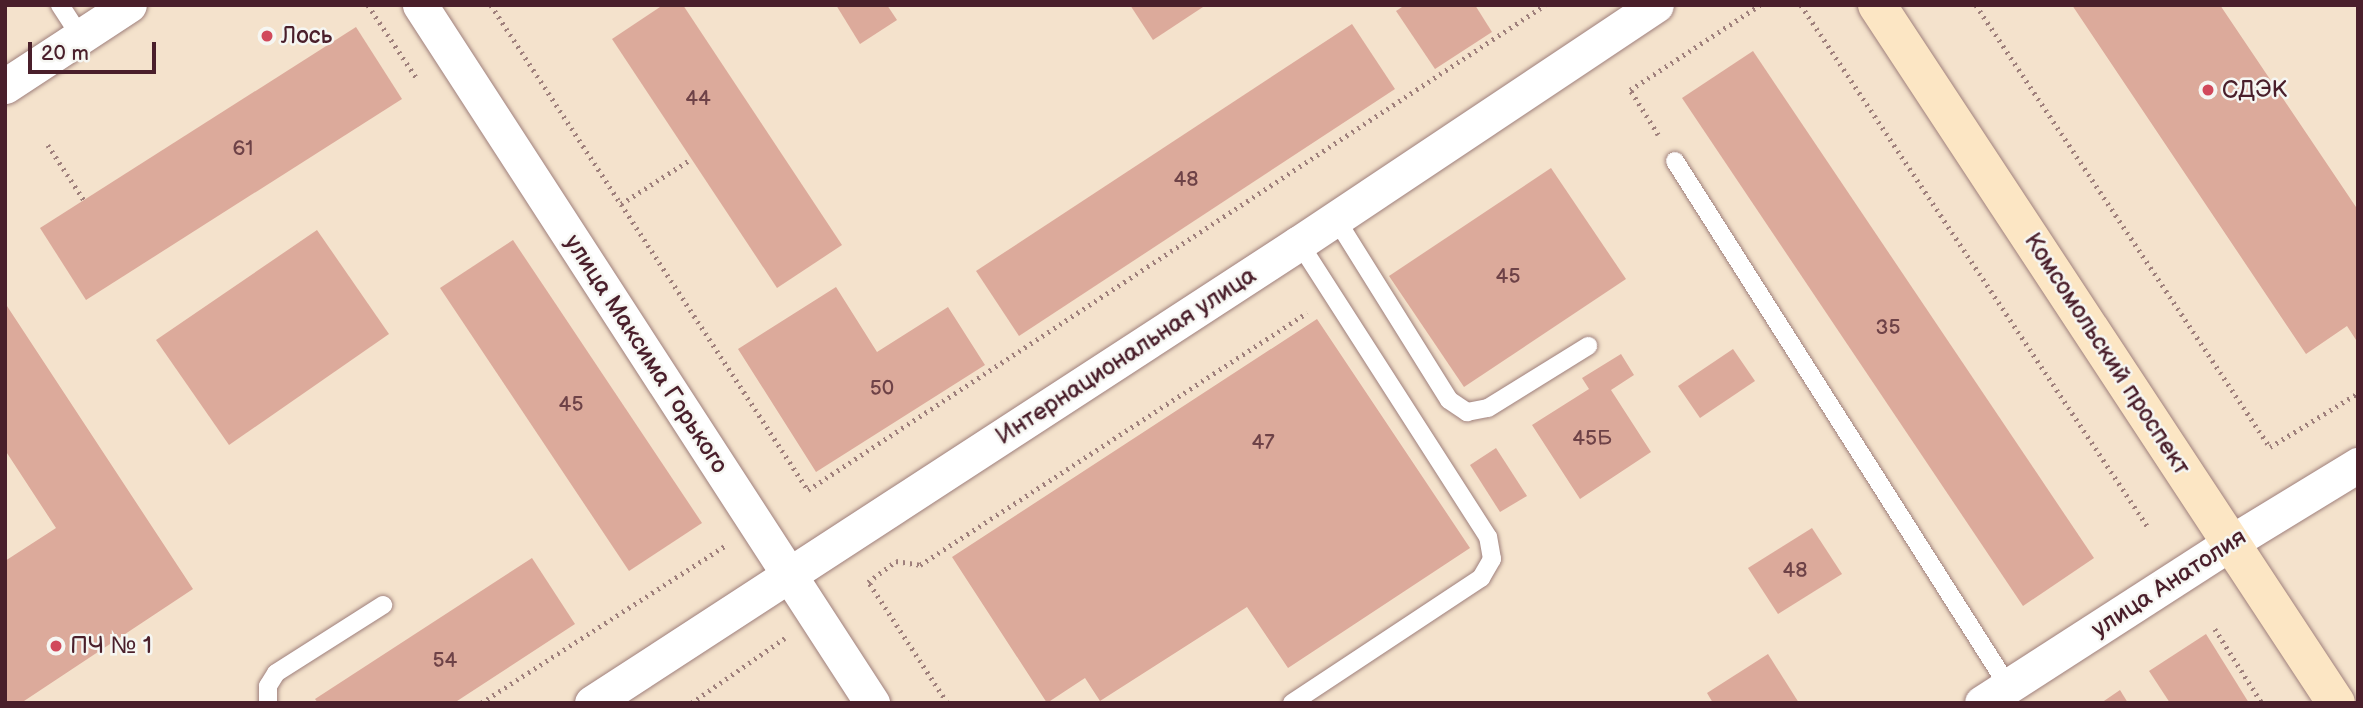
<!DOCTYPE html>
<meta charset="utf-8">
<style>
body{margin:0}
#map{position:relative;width:2363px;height:708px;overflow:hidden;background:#f4e2cc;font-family:"Balsamiq Sans",sans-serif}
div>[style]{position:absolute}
.building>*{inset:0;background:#dcaa9b}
.path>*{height:4.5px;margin-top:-2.25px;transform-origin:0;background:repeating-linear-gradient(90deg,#9f807c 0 2px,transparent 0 7px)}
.roads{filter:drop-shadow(0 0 2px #9f807c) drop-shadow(0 0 2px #9f807c)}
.lane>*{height:18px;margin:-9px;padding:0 9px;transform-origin:9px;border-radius:9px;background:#fff}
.street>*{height:35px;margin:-17.5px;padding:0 17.5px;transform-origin:17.5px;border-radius:17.5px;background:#fff}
.secondary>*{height:38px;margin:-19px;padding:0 19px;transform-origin:19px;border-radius:19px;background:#fce6c4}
.dots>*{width:19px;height:19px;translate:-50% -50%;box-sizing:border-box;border:4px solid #f6f6f2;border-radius:50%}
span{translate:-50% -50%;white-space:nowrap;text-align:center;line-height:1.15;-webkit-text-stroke:5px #f6f6f2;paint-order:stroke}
.number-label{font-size:21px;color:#6e4247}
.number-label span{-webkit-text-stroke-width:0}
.poi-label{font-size:24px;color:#4a1f2b}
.left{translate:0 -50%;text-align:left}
.street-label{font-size:24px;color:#4a1f2b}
.frame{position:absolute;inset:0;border:7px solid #4a1f2b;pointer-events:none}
.scale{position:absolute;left:28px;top:42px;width:128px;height:32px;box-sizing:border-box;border:4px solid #4a1f2b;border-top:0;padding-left:9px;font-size:21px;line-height:24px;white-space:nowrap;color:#4a1f2b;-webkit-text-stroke:5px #f6f6f2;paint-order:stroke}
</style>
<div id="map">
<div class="building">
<i style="clip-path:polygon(663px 5px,683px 5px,842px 245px,777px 288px,612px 39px)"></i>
<i style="clip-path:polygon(836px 5px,887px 5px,897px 20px,860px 44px)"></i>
<i style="clip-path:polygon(1130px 5px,1206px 5px,1153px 40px)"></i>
<i style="clip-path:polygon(1405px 5px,1475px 5px,1492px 32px,1435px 69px,1396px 11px)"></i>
<i style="clip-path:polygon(2072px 5px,2220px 5px,2358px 210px,2358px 343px,2347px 326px,2306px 354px)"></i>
<i style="clip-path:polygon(1352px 24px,1395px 89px,1019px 336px,976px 271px)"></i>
<i style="clip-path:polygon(356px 27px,402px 99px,86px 300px,40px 228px)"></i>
<i style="clip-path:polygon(1753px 51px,2094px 558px,2023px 606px,1682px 98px)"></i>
<i style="clip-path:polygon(1551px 168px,1626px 279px,1464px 387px,1389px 276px)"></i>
<i style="clip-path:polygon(317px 230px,389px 334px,229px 445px,156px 340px)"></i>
<i style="clip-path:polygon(513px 240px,702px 523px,629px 571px,440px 288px)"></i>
<i style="clip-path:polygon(836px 287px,877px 352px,948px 307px,985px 365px,816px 472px,738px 349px)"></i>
<i style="clip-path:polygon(5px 303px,193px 589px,21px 703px,5px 703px,5px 561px,56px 528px,5px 450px)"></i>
<i style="clip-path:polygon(1317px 319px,1470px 548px,1288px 668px,1247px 607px,1100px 701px,1085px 678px,1047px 703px,952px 557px)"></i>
<i style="clip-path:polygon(1733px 349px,1755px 381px,1700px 418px,1678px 386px)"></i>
<i style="clip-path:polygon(1621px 354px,1634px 375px,1611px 390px,1651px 452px,1580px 499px,1532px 425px,1589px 389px,1582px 378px)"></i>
<i style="clip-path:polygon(1496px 448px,1527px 496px,1500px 512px,1470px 465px)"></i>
<i style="clip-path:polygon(1812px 528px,1842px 574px,1778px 614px,1748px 568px)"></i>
<i style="clip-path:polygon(532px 558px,575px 624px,454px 703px,318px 703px,315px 699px)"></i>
<i style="clip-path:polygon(2206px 634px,2249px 703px,2170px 703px,2149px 671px)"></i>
<i style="clip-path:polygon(1768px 654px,1799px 703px,1713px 703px,1707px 693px)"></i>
<i style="clip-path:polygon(2120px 690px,2128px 703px,2101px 703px)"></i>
</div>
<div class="path">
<i style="left:368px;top:5px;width:87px;rotate:56.3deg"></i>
<i style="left:491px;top:5px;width:579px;rotate:56.83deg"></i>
<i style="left:808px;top:490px;width:882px;rotate:-33.35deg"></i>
<i style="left:1801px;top:5px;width:627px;rotate:56.39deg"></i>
<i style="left:1976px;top:5px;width:531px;rotate:56.37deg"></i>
<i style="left:2270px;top:447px;width:103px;rotate:-31.5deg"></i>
<i style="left:1658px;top:135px;width:53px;rotate:-121.9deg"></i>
<i style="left:1630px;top:90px;width:155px;rotate:-33.2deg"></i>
<i style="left:48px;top:145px;width:66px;rotate:56.8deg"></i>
<i style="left:621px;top:204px;width:83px;rotate:-32.7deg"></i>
<i style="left:2215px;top:629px;width:88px;rotate:57.6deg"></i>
<i style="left:481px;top:703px;width:290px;rotate:-32.8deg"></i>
<i style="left:691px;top:703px;width:114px;rotate:-34.7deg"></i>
<i style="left:947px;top:703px;width:145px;rotate:-123.1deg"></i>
<i style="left:868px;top:582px;width:35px;rotate:-37deg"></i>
<i style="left:896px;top:561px;width:24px;rotate:9deg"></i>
<i style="left:920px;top:565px;width:462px;rotate:-33.1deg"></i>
</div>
<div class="roads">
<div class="lane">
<i style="left:60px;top:5px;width:38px;rotate:57deg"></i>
<i style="left:1675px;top:161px;width:622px;rotate:57.61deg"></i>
<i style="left:1336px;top:219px;width:213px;rotate:58deg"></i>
<i style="left:1449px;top:400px;width:22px;rotate:34deg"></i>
<i style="left:1467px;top:412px;width:21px;rotate:-11deg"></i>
<i style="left:1488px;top:408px;width:118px;rotate:-31.8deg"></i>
<i style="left:268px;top:703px;width:17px;rotate:-90deg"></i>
<i style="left:268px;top:686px;width:15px;rotate:-58deg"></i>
<i style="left:276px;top:673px;width:127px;rotate:-32.4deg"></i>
<i style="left:1292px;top:703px;width:227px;rotate:-33.5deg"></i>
<i style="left:1481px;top:578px;width:22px;rotate:-60deg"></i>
<i style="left:1492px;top:559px;width:22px;rotate:-100deg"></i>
<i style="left:1488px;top:537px;width:350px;rotate:-122.7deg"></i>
</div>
<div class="street">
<i style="left:420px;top:5px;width:832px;rotate:57.07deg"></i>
<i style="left:5px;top:86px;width:148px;rotate:-33.2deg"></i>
<i style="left:592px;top:703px;width:843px;rotate:-33.05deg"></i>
<i style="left:1299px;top:243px;width:429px;rotate:-33.7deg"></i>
<i style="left:1982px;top:703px;width:295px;rotate:-32.8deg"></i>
<i style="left:2230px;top:543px;width:150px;rotate:-31.4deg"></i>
</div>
<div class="secondary">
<i style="left:1877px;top:5px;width:835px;rotate:56.67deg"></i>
</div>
</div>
<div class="dots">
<i style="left:267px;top:36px;background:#d1495b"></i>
<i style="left:2208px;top:90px;background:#d1495b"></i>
<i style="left:56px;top:646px;background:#d1495b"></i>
</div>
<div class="number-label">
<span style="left:698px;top:99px">44</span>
<span style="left:243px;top:149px">61</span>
<span style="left:1186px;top:180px">48</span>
<span style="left:1508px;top:277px">45</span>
<span style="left:1888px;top:328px">35</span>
<span style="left:882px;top:389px">50</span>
<span style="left:571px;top:405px">45</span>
<span style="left:1592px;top:439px">45Б</span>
<span style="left:1263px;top:443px">47</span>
<span style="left:1795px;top:571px">48</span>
<span style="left:445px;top:661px">54</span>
</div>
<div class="poi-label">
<span class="left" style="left:281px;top:36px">Лось</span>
<span class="left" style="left:2222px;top:90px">СДЭК</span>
<span class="left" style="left:70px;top:646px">ПЧ № 1</span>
</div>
<div class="street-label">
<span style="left:646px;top:354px;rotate:57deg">улица Максима Горького</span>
<span style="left:2107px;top:354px;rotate:57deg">Комсомольский проспект</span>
<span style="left:1126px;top:356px;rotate:-33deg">Интернациональная улица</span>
<span style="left:2169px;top:583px;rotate:-33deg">улица Анатолия</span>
</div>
<div class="frame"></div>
<div class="scale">20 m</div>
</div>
